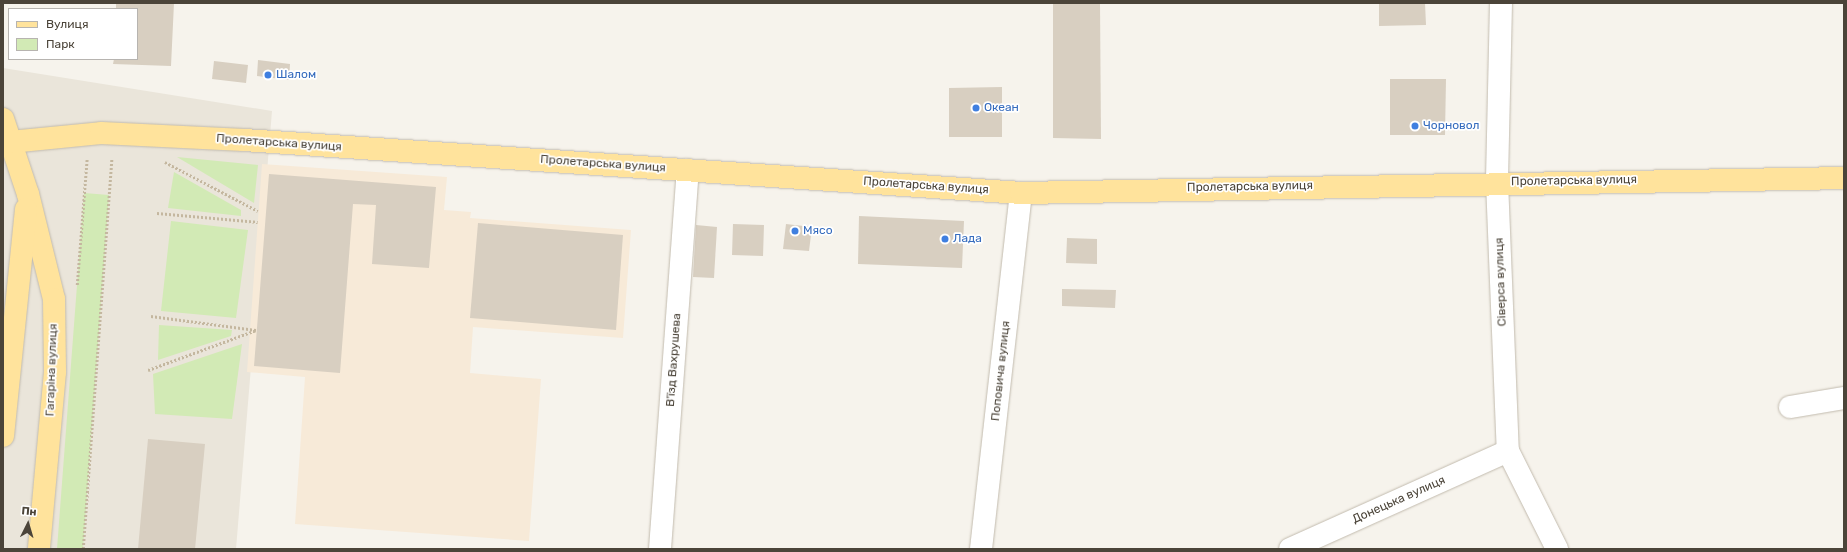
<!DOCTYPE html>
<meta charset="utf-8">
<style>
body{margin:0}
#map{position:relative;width:1847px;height:552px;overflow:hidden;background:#f6f3ec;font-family:Rubik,sans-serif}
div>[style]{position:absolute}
.residential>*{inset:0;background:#eae5da}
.commercial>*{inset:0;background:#f7ead8}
.green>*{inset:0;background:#d2eab5}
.building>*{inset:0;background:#d8cfc1}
.path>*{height:2.5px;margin-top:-1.25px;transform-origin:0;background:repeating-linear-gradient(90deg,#c4b79f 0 2px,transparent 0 4px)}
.roads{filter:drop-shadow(0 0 1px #c2bbae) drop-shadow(0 0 1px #c2bbae)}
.minor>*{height:22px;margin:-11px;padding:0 11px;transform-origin:11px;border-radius:11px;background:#fff}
.major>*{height:22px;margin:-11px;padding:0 11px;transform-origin:11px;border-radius:11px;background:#ffe39c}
.dots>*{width:11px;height:11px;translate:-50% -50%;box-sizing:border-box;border:2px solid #fff;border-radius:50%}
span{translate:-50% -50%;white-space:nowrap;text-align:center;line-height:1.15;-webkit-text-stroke:3.5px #fff;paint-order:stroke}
.shop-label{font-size:12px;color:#366cbe}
.left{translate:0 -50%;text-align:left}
.street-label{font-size:12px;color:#4b4439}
.frame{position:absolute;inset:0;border:4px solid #4b4439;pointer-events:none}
.legend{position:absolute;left:8px;top:8px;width:130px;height:52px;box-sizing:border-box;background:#fff;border:1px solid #b7b4b0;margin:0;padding:5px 7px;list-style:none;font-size:12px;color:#4b4439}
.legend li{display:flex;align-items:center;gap:8px;height:20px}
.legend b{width:20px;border:1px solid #b7b4b0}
.north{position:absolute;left:8px;top:504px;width:40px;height:40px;-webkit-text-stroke:3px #fff;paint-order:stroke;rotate:5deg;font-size:11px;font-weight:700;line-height:16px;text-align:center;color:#4b4439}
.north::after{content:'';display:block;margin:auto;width:14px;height:18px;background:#4b4439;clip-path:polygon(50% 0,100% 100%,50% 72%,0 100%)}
</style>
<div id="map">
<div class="residential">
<i style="clip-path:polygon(3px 68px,272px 111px,236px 549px,3px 549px)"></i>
</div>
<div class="commercial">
<i style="clip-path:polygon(262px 164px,447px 177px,444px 210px,471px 212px,470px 218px,631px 230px,623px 338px,473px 327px,470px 373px,541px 379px,529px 541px,295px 524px,305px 377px,247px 372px)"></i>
</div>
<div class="green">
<i style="clip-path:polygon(177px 157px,258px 165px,254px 203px)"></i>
<i style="clip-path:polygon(174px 172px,241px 210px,241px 216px,168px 208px)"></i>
<i style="clip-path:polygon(84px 193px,109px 195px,83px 549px,57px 549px)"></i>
<i style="clip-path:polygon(171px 221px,248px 230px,236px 318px,161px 311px)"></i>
<i style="clip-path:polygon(159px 325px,232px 330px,231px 336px,158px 360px)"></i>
<i style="clip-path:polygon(242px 344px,232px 419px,155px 414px,153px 374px)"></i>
</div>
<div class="building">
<i style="clip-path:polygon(116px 3px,174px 3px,171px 66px,113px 64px,114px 59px,137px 59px,137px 9px,116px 9px)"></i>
<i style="clip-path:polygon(1053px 3px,1100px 3px,1101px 139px,1053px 138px)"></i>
<i style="clip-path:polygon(1379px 3px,1425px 3px,1426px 25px,1379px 26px)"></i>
<i style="clip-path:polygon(258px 60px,290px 64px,289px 80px,257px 76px)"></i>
<i style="clip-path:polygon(214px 61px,248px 65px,246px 83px,212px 79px)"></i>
<i style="clip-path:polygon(1390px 79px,1446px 79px,1445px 135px,1390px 135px)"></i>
<i style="clip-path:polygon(1002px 87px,1002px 137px,949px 137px,949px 88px)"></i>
<i style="clip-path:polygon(269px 174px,436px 187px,429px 268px,372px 264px,376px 205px,353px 204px,340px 373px,254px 366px)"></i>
<i style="clip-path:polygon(859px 216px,964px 221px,962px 268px,858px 264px)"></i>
<i style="clip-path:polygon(478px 223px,623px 235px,616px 330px,470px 318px)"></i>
<i style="clip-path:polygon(733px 224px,764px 225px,763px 256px,732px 255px)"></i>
<i style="clip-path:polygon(786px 224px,812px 227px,809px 251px,783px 249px)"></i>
<i style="clip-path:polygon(696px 225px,717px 227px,714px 278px,693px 277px)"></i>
<i style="clip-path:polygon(1067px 238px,1097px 239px,1097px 264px,1066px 263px)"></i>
<i style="clip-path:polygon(1062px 289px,1116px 290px,1115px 308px,1062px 306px)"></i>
<i style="clip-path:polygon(148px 439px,205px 444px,195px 549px,138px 549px)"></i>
</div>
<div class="path">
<i style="left:165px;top:162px;width:105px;rotate:27.8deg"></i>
<i style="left:157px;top:213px;width:101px;rotate:5.1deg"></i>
<i style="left:77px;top:285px;width:126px;rotate:-85.5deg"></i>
<i style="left:151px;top:316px;width:106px;rotate:7.6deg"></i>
<i style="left:148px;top:370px;width:115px;rotate:-20.3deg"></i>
<i style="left:83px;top:549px;width:392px;rotate:-85.8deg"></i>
</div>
<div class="roads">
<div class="minor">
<i style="left:1501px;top:3px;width:179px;rotate:91.3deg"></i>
<i style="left:1497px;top:182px;width:269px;rotate:87.7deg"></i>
<i style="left:1508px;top:451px;width:110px;rotate:63.4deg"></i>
<i style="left:1790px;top:407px;width:55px;rotate:-9.5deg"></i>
<i style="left:660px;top:549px;width:380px;rotate:-85.8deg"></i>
<i style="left:981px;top:549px;width:358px;rotate:-83.6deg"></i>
<i style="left:1290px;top:549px;width:239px;rotate:-24.2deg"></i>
</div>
<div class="major">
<i style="left:3px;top:119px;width:79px;rotate:71.6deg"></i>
<i style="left:28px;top:194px;width:108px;rotate:76.1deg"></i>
<i style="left:54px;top:299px;width:73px;rotate:89.2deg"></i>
<i style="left:55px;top:372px;width:178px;rotate:95.2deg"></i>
<i style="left:10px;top:142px;width:91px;rotate:-5.6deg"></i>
<i style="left:101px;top:133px;width:143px;rotate:2.8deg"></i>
<i style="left:244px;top:140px;width:779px;rotate:3.9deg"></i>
<i style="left:1021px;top:193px;width:823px;rotate:-1.04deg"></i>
<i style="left:3px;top:436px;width:228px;rotate:-84.2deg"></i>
</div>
</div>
<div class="dots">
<i style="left:268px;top:75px;background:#3f7fe0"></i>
<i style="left:976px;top:108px;background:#3f7fe0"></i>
<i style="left:1415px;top:126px;background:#3f7fe0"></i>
<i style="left:795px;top:231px;background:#3f7fe0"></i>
<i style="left:945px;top:239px;background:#3f7fe0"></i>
</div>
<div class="shop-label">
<span class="left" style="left:276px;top:75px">Шалом</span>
<span class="left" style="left:984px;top:108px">Океан</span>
<span class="left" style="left:1423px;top:126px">Чорновол</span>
<span class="left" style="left:803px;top:231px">Мясо</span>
<span class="left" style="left:953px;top:239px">Лада</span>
</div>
<div class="street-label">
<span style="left:279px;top:143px;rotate:4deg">Пролетарська вулиця</span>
<span style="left:603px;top:164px;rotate:4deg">Пролетарська вулиця</span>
<span style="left:1574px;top:181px;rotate:-1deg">Пролетарська вулиця</span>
<span style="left:926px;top:186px;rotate:4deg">Пролетарська вулиця</span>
<span style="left:1250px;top:187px;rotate:-1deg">Пролетарська вулиця</span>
<span style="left:1501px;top:282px;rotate:-92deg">Сіверса вулиця</span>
<span style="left:674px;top:360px;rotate:-86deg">В'їзд Вахрушева</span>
<span style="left:52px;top:370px;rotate:-88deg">Гагаріна вулиця</span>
<span style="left:1001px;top:371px;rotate:-84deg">Поповича вулиця</span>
<span style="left:1399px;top:500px;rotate:-24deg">Донецька вулиця</span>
</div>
<div class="frame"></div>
<ul class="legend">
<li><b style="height:5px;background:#ffe39c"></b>Вулиця</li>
<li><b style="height:11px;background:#d2eab5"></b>Парк</li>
</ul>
<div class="north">Пн</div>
</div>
